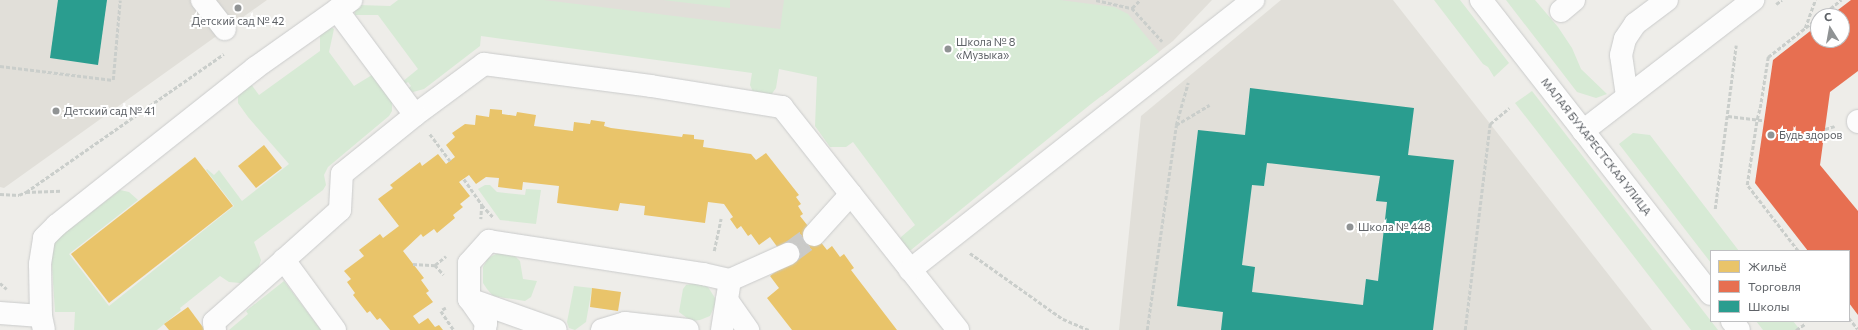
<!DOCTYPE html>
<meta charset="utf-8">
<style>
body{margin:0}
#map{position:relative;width:1858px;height:330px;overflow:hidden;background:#eeede9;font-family:Commissioner,sans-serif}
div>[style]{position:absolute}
.education>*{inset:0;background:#e1dfd9}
.green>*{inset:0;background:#d7ead5}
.homes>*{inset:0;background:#e9c46a}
.shops>*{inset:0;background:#e76f51}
.schools>*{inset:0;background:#2a9d8f}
.minor-tunnel>*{height:22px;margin-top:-11px;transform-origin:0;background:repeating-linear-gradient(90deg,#cacac8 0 22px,transparent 0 33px)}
.path>*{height:2.5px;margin-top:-1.25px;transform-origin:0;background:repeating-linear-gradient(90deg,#cacecb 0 4px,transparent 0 6px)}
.roads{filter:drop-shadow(0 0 1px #cacbcb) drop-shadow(0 0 1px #cacbcb)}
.minor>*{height:22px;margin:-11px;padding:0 11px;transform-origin:11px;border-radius:11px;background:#fcfcfc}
.dots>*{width:11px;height:11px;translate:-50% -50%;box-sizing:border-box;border:2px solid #fff;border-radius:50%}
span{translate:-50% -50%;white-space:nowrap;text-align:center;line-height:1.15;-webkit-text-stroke:4px #fff;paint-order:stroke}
.poi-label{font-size:11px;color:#5e6267}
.left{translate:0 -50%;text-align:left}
.street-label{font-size:11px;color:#5e6267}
.legend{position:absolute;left:1710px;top:250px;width:140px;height:72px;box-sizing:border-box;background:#fff;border:1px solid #bfc0c2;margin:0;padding:5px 7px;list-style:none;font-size:12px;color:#5e6267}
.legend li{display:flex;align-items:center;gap:8px;height:20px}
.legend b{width:20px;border:1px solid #bfc0c2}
.north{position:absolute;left:1810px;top:8px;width:40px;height:40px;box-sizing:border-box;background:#fff;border:1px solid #bfc0c2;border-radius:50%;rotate:349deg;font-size:11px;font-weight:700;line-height:16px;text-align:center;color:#5e6267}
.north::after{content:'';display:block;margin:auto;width:14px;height:18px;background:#909394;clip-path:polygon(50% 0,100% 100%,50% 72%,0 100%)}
</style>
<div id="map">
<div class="education">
<i style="clip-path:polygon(0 0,267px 0,4px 188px,0 187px)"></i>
<i style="clip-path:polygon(489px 0,1212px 0,1173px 41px,1102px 96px,857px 71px)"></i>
<i style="clip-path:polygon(1281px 0,1393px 0,1652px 330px,1119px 330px,1141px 116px)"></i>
</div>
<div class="green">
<i style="clip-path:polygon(398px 0,544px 0,780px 29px,784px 0,1060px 0,1114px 7px,1128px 14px,1159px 52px,1091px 104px,911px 250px,903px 250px,900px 241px,901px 237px,915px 225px,853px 142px,846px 147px,830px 147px,815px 126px,817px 77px,779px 69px,776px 88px,771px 95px,754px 94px,750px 85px,752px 73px,481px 36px,480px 46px,424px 89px,413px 92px,408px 89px,411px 86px,408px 82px,405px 84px,402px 82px,418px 69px,378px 15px,355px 15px,354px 9px,358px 5px,390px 6px)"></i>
<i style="clip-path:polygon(663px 0,730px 0,730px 8px)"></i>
<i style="clip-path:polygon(1434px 0,1460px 0,1509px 63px,1494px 77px,1488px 67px,1483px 64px)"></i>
<i style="clip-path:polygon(1506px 0,1535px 0,1558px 27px,1572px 48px,1581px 69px,1607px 94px,1596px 98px,1577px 92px)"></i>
<i style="clip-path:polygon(331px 27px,334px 29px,329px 52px,354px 86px,372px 75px,392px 102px,392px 111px,389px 116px,328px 167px,324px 175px,326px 185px,323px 190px,254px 242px,261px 260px,257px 272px,245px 282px,240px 283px,229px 282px,220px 276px,180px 308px,181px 310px,157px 330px,74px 330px,75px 312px,55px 312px,51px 250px,53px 242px,120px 190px,129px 192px,138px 200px,69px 254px,109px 306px,234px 206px,206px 170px,207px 169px,214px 175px,219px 170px,242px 201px,289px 164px,248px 117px,238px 103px,238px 96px,248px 80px,259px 95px,320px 51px,320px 29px)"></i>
<i style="clip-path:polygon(1532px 91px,1718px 330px,1691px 330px,1515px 103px)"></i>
<i style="clip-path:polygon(1633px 133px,1650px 135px,1739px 251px,1711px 251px,1711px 263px,1619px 144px)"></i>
<i style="clip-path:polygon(485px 185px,490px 185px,497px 192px,525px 195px,526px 189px,541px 190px,536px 224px,500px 220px,478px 189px)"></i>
<i style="clip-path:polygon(498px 253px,515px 256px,520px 261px,523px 279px,537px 281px,531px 297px,525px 301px,493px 296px,487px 289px,483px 283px,483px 267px,488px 258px)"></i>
<i style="clip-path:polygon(284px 281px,321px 330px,229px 330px,248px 314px,246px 311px)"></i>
<i style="clip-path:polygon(696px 283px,708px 287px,715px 298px,715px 305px,710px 316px,700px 320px,691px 321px,679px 312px,683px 289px,686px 285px)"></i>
<i style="clip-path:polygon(574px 286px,592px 288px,586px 322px,575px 330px,569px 328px,567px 322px)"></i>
<i style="clip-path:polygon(1756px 321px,1793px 321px,1800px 330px,1763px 330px)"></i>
</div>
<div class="homes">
<i style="clip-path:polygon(490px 109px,502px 110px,502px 114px,516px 116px,517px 112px,536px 115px,534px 126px,573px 131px,574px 122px,590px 124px,591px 120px,605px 122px,604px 126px,611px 128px,682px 137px,683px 134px,694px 135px,694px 139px,704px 140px,703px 147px,751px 154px,756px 160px,766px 153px,799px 195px,796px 197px,801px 204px,798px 206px,803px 214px,800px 216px,827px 250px,832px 246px,840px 257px,844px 254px,854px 268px,851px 270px,897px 330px,792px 330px,767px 298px,779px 288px,770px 276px,792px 259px,781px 252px,770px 237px,759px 245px,751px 234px,748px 236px,741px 226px,737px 229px,730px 219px,733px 217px,724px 204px,708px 202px,705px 223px,644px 215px,645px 206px,620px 203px,618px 211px,557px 203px,559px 186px,523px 182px,522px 190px,498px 187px,499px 178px,486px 177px,476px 184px,469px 175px,459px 182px,470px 196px,460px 204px,463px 207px,453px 215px,455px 218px,437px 233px,434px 229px,423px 237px,421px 234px,403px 251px,424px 278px,421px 280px,429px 291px,426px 293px,433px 302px,413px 316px,419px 324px,428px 318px,435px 327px,439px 325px,443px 330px,390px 330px,380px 318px,377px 320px,370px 311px,367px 313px,353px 295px,355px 293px,347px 282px,351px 279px,344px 271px,364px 256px,359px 250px,380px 234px,383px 238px,399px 226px,378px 199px,393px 188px,390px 185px,420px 162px,422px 166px,438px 154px,446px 164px,455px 157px,446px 145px,455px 137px,452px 133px,465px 124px,475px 125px,476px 115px,489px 117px)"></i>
<i style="clip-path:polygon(264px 145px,282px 168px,256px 188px,238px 166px)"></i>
<i style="clip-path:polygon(195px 157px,233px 206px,109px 303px,71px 254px)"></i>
<i style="clip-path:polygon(592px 288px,621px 292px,618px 311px,590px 307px)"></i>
<i style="clip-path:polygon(188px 307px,205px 330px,169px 330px,164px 324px)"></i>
</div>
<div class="shops">
<i style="clip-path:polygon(1851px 0,1858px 0,1858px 71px,1830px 92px,1820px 165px,1858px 211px,1858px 315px,1849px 303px,1849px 251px,1808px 251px,1755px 183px,1773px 60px,1818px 25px,1818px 40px,1842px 40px,1842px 16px,1830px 16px)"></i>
</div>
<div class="schools">
<i style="clip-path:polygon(58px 0,107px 0,98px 65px,50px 58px)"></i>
<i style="clip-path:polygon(evenodd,1250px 88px,1414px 108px,1408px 155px,1454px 160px,1433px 330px,1221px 330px,1223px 312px,1177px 306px,1198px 130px,1245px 135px,1250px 88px,1267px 163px,1380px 176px,1376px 201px,1387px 202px,1378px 281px,1366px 279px,1363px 305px,1252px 292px,1255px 267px,1242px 265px,1252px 185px,1264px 186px,1267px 163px)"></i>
</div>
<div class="minor-tunnel">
<i style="left:788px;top:254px;width:32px;rotate:-36deg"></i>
</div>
<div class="path">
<i style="left:1096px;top:0;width:37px;rotate:13deg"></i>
<i style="left:1132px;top:8px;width:45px;rotate:47.7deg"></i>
<i style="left:1776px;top:4px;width:7px;rotate:-34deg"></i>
<i style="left:1132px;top:8px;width:11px;rotate:-45deg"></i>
<i style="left:1821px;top:16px;width:26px;rotate:-39deg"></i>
<i style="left:1805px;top:28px;width:30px;rotate:-70deg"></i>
<i style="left:0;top:66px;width:114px;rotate:7.1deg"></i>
<i style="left:113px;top:80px;width:80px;rotate:-85deg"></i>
<i style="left:1728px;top:116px;width:35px;rotate:7deg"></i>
<i style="left:1176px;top:125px;width:39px;rotate:-31deg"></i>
<i style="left:1825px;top:129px;width:10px;rotate:-17deg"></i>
<i style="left:430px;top:134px;width:34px;rotate:53deg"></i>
<i style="left:464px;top:179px;width:32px;rotate:55deg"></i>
<i style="left:482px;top:205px;width:14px;rotate:94deg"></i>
<i style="left:26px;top:192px;width:241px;rotate:-34.9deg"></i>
<i style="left:0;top:194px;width:19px;rotate:3deg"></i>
<i style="left:19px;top:195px;width:8px;rotate:-23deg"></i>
<i style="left:26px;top:192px;width:35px;rotate:-2deg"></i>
<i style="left:482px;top:205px;width:16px;rotate:47deg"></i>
<i style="left:1715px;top:209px;width:165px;rotate:-82.7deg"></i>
<i style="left:714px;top:251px;width:33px;rotate:-78deg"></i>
<i style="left:1798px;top:251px;width:83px;rotate:-127.7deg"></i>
<i style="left:1747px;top:185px;width:67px;rotate:-81.4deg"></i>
<i style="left:1757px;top:119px;width:11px;rotate:-75deg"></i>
<i style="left:1760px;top:108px;width:52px;rotate:-81.1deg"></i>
<i style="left:1768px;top:57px;width:63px;rotate:-38deg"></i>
<i style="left:970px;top:253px;width:114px;rotate:35.4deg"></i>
<i style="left:1063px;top:319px;width:28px;rotate:23deg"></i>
<i style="left:413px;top:264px;width:22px;rotate:3deg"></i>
<i style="left:435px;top:265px;width:14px;rotate:-39deg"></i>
<i style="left:435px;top:265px;width:13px;rotate:48deg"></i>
<i style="left:0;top:283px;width:9px;rotate:41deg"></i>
<i style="left:446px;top:308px;width:6px;rotate:149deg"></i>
<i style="left:441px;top:311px;width:23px;rotate:56deg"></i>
<i style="left:1849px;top:318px;width:14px;rotate:51deg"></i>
<i style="left:1147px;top:330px;width:207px;rotate:-81.9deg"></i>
<i style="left:1176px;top:125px;width:44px;rotate:-74.1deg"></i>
<i style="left:1465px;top:330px;width:208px;rotate:-83.1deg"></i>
<i style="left:1490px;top:124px;width:25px;rotate:-40deg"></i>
<i style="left:1796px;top:330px;width:11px;rotate:-34deg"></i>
</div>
<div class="roads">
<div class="minor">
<i style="left:202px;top:0;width:37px;rotate:52deg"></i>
<i style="left:1481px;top:0;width:373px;rotate:52deg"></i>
<i style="left:1561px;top:11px;width:17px;rotate:-40deg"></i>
<i style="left:1627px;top:96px;width:41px;rotate:-98.3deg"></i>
<i style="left:1621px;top:55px;width:16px;rotate:-76deg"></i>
<i style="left:1625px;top:39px;width:18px;rotate:-56deg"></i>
<i style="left:1635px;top:24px;width:40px;rotate:-37deg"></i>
<i style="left:415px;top:115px;width:86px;rotate:-36.5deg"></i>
<i style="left:484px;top:64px;width:168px;rotate:7.5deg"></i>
<i style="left:651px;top:86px;width:133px;rotate:9.1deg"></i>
<i style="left:782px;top:107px;width:284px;rotate:51.7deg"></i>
<i style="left:1858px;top:121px;width:1px;rotate:90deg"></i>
<i style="left:1583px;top:131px;width:215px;rotate:-37.6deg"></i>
<i style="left:814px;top:235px;width:55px;rotate:-47.9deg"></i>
<i style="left:910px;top:270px;width:437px;rotate:-38.2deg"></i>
<i style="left:469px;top:299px;width:92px;rotate:19.6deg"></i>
<i style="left:727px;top:300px;width:37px;rotate:55deg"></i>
<i style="left:0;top:313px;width:41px;rotate:4.2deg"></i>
<i style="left:41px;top:316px;width:14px;rotate:78deg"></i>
<i style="left:41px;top:316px;width:52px;rotate:-91.1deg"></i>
<i style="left:40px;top:264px;width:26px;rotate:-81deg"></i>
<i style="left:44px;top:238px;width:18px;rotate:-45deg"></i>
<i style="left:57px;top:225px;width:253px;rotate:-38.4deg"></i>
<i style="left:255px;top:68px;width:118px;rotate:-35.3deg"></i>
<i style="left:1732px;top:321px;width:11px;rotate:52deg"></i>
<i style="left:215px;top:330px;width:8px;rotate:-97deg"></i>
<i style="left:214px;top:322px;width:94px;rotate:-41.5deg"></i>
<i style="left:335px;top:330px;width:87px;rotate:-126.1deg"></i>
<i style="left:284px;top:260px;width:75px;rotate:-41.8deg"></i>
<i style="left:340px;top:210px;width:36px;rotate:-87deg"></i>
<i style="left:342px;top:174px;width:94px;rotate:-38.9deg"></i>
<i style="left:415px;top:115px;width:131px;rotate:-126.6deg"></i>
<i style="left:485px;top:330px;width:7px;rotate:-82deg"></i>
<i style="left:486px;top:323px;width:29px;rotate:-125deg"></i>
<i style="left:469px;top:299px;width:36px;rotate:-90deg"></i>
<i style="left:469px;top:263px;width:30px;rotate:-48deg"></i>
<i style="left:489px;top:241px;width:217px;rotate:8.8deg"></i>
<i style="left:703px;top:274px;width:28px;rotate:13deg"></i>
<i style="left:730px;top:280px;width:64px;rotate:-24.1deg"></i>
<i style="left:602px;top:330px;width:24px;rotate:-17deg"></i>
<i style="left:625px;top:323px;width:63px;rotate:6.3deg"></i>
<i style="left:722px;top:330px;width:51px;rotate:-80.9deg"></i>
</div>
</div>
<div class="dots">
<i style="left:238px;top:8px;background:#909394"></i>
<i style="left:948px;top:49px;background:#909394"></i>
<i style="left:56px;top:111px;background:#909394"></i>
<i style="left:1771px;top:135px;background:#909394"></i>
<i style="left:1350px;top:227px;background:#909394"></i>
</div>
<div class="poi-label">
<span style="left:238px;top:21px">Детский сад № 42</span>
<span class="left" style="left:956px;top:49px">Школа № 8<br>«Музыка»</span>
<span class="left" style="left:64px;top:111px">Детский сад № 41</span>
<span class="left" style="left:1779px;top:135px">Будь здоров</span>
<span class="left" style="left:1358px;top:227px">Школа № 448</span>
</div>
<div class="street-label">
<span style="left:1596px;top:147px;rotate:52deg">МАЛАЯ БУХАРЕСТСКАЯ УЛИЦА</span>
</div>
<ul class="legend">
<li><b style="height:11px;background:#e9c46a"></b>Жильё</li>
<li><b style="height:11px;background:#e76f51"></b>Торговля</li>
<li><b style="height:11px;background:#2a9d8f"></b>Школы</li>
</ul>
<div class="north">С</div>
</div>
